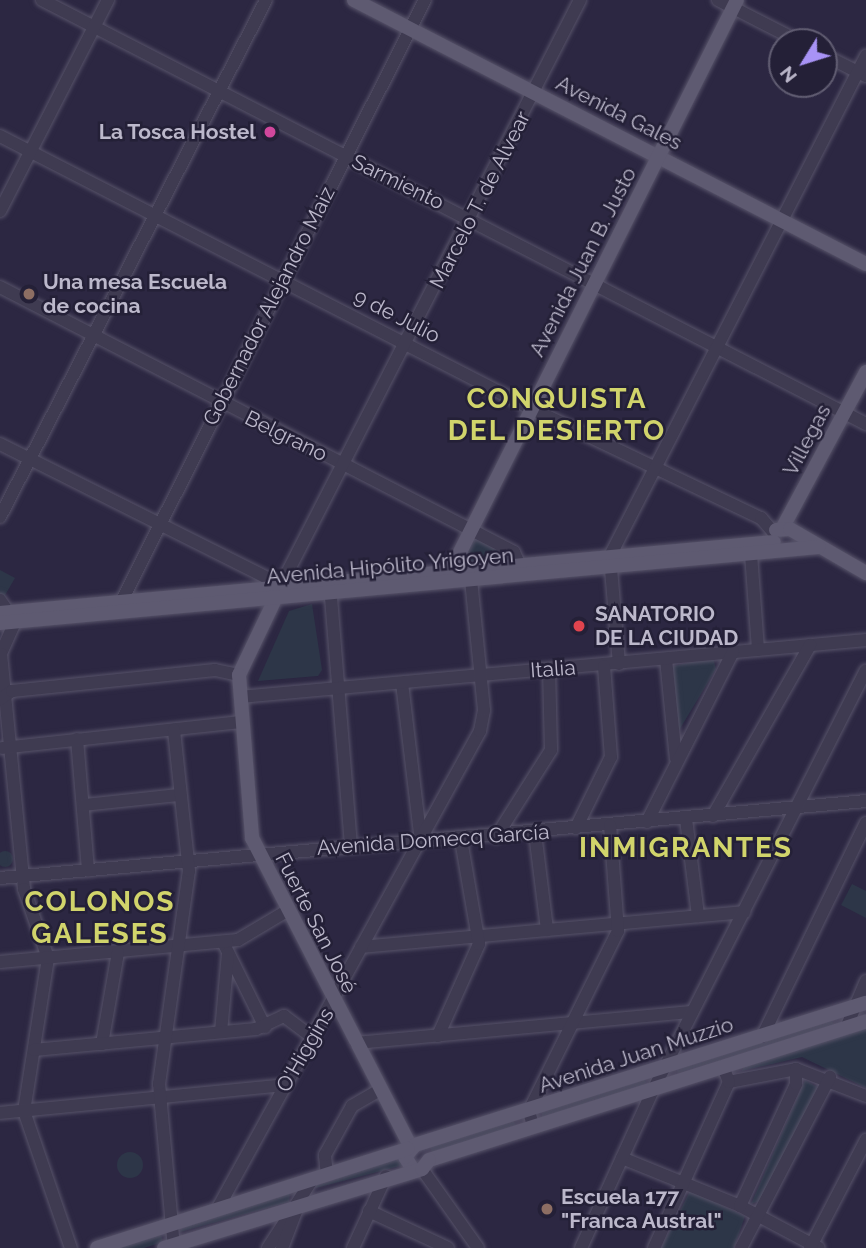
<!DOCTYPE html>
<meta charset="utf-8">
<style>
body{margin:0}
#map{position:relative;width:866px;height:1248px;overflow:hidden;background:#2c2742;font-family:Raleway,sans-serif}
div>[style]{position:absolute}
.green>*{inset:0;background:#2d3648}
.round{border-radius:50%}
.roads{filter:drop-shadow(0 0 2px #575369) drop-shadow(0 0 2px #575369)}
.minor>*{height:12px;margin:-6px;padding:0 6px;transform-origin:6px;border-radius:6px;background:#3f3b51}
.major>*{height:14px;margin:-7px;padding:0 7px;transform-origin:7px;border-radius:7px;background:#5e5a71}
.dots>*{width:19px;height:19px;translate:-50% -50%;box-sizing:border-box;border:4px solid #242037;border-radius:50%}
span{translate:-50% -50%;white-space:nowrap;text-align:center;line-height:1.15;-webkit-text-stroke:5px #242037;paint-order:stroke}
.street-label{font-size:21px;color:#bcb8cb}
.poi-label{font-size:21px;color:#bcb8cb;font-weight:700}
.right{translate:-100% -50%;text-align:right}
.left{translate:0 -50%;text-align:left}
.district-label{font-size:28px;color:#d1d46b;font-weight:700;letter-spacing:2px}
.north{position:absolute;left:768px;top:28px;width:70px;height:70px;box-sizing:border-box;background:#242037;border:2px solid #615d72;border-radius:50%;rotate:232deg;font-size:19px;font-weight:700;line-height:28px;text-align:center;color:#bcb8cb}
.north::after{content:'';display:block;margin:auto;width:24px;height:32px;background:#a893f6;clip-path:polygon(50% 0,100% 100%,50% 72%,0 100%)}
</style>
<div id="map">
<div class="green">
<i style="clip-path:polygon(474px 538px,510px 557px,510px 559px,460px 564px)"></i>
<i style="clip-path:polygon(0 570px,15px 578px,4px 597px,0 595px)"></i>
<i style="clip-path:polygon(312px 604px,322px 670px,318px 676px,258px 681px,289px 611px)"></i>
<i style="clip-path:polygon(713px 657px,716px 669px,678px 732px,670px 667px)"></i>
<i class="round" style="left:-3px;top:851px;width:16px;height:16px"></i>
<i style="clip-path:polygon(852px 884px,866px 891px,866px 918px,841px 905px)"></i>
<i style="clip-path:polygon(832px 1020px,834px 1025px,678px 1073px,677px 1070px)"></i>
<i style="clip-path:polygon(866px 1025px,866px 1088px,802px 1057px,742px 1071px,744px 1064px)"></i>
<i style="clip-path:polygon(645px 1079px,646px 1084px,542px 1117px,542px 1110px)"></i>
<i style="clip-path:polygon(805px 1080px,819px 1088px,760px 1201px,751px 1204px)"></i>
<i style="clip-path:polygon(513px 1120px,516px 1125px,433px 1155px,430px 1147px)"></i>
<i class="round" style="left:117px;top:1152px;width:26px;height:26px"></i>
<i style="clip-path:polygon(401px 1157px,404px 1165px,316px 1188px,316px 1185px)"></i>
<i style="clip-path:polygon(690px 1191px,745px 1216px,734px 1248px,661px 1248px)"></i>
<i style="clip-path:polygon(290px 1193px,289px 1202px,180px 1232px,182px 1227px)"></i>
<i style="clip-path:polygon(161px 1234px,163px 1242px,144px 1248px,116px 1248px)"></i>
</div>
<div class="roads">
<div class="minor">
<i style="left:42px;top:0;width:927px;rotate:27.23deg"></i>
<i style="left:718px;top:0;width:92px;rotate:27.1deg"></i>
<i style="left:824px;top:55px;width:47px;rotate:26.6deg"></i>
<i style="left:0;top:136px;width:598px;rotate:27.16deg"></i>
<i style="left:532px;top:409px;width:254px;rotate:25.5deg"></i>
<i style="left:761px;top:518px;width:20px;rotate:49deg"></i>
<i style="left:0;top:211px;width:237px;rotate:-62.9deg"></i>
<i style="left:0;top:287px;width:578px;rotate:27.27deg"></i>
<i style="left:514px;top:552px;width:23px;rotate:67deg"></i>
<i style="left:0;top:444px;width:314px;rotate:26.6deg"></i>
<i style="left:281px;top:585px;width:657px;rotate:-62.93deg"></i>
<i style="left:0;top:517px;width:581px;rotate:-62.77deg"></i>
<i style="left:751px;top:554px;width:96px;rotate:85.8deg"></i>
<i style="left:330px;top:585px;width:261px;rotate:85.4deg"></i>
<i style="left:0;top:600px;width:27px;rotate:56deg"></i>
<i style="left:15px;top:622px;width:35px;rotate:114deg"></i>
<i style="left:1px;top:654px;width:236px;rotate:84.4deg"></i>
<i style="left:24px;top:889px;width:73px;rotate:70.8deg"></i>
<i style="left:48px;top:958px;width:155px;rotate:98.9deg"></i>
<i style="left:24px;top:1111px;width:145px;rotate:71.1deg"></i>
<i style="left:118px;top:608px;width:681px;rotate:-63.21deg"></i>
<i style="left:666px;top:659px;width:100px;rotate:84.3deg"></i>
<i style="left:619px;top:664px;width:108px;rotate:-94.8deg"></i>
<i style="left:610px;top:556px;width:562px;rotate:-62.89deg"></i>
<i style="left:402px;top:683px;width:151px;rotate:83.2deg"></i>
<i style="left:240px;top:697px;width:629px;rotate:-5.2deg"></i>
<i style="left:0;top:699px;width:14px;rotate:-34deg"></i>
<i style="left:12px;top:691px;width:204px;rotate:-5.9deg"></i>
<i style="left:215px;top:670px;width:25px;rotate:12deg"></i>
<i style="left:77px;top:739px;width:132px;rotate:85.2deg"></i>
<i style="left:2px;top:748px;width:241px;rotate:-6.2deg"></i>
<i style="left:84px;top:805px;width:96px;rotate:-6deg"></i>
<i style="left:713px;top:816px;width:197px;rotate:-60.4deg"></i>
<i style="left:686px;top:819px;width:98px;rotate:82.9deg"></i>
<i style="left:647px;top:822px;width:191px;rotate:-63.2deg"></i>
<i style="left:576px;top:828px;width:79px;rotate:-63.8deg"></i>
<i style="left:611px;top:757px;width:91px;rotate:-94.4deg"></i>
<i style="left:535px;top:833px;width:98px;rotate:82.9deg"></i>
<i style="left:496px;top:837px;width:103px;rotate:-57.7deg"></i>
<i style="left:551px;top:750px;width:81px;rotate:-91.4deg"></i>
<i style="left:0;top:878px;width:869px;rotate:-5.08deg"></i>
<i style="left:223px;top:942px;width:95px;rotate:63.7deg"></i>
<i style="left:361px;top:947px;width:385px;rotate:-5.2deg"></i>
<i style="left:0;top:962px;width:239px;rotate:-5.3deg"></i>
<i style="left:238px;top:940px;width:55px;rotate:-30.8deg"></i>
<i style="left:846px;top:1028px;width:51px;rotate:-66.9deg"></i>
<i style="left:221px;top:1032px;width:79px;rotate:-84.9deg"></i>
<i style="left:438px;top:1036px;width:101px;rotate:-66deg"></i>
<i style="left:479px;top:944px;width:106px;rotate:-99.8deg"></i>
<i style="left:762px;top:1037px;width:238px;rotate:-64.1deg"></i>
<i style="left:356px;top:1043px;width:337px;rotate:-5.3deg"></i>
<i style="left:102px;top:1044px;width:93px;rotate:-80.1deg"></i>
<i style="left:34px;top:1050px;width:223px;rotate:-5.4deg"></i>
<i style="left:256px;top:1029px;width:31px;rotate:-25deg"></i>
<i style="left:284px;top:1016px;width:35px;rotate:37deg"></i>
<i style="left:729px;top:1082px;width:68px;rotate:-11deg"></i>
<i style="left:796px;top:1069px;width:75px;rotate:21.1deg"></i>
<i style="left:0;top:1113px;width:285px;rotate:-5.6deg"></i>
<i style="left:533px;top:1126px;width:16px;rotate:-105deg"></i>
<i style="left:529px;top:1111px;width:201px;rotate:-63.7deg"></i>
<i style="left:618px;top:931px;width:106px;rotate:-94.3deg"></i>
<i style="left:622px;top:1158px;width:127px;rotate:22.1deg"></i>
<i style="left:740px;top:1206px;width:89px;rotate:28deg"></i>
<i style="left:422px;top:1169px;width:97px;rotate:54.7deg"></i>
<i style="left:327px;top:1175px;width:20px;rotate:-96deg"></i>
<i style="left:325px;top:1155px;width:56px;rotate:-61.1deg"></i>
<i style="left:352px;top:1106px;width:34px;rotate:-30deg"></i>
<i style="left:740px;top:1206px;width:134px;rotate:-65.3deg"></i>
<i style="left:796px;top:1084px;width:15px;rotate:-90deg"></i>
<i style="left:218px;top:1208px;width:544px;rotate:-61.22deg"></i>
<i style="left:480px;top:731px;width:21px;rotate:-79deg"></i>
<i style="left:484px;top:710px;width:132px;rotate:-95.7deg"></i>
<i style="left:369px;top:1211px;width:87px;rotate:25.1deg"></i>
<i style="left:174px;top:1248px;width:165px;rotate:-95.2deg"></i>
<i style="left:159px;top:1084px;width:215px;rotate:-82deg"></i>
<i style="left:189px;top:871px;width:142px;rotate:-96.1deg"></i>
<i style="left:268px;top:1248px;width:81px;rotate:-57.1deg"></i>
<i style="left:282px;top:1248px;width:45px;rotate:-69.1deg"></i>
<i style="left:353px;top:1248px;width:79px;rotate:-65.4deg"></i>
<i style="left:581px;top:1248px;width:176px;rotate:-65.5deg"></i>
<i style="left:654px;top:1088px;width:468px;rotate:-63.1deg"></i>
<i style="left:654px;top:1248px;width:182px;rotate:-65.7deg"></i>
<i style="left:729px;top:1082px;width:17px;rotate:-111deg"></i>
<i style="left:741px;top:1248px;width:193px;rotate:-62.5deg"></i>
<i style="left:810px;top:1248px;width:122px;rotate:-62.6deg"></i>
</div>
<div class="major">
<i style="left:354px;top:0;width:576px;rotate:27.28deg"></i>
<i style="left:783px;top:527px;width:176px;rotate:-61.8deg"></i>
<i style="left:776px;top:530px;width:14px;rotate:-4deg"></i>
<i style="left:790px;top:529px;width:88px;rotate:30.1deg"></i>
<i style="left:448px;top:576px;width:644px;rotate:-63.36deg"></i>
<i style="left:279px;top:591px;width:93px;rotate:115.5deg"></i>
<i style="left:239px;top:675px;width:164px;rotate:85.4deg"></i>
<i style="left:252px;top:838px;width:348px;rotate:62.8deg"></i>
<i style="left:0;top:613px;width:777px;rotate:-5.24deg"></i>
<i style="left:0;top:623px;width:822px;rotate:-5.31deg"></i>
<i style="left:429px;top:1160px;width:459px;rotate:-17.6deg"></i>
<i style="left:412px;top:1168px;width:13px;rotate:-122deg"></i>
<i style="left:405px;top:1157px;width:16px;rotate:-50deg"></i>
<i style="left:415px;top:1145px;width:473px;rotate:-17.5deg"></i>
<i style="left:97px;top:1248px;width:326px;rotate:-17.7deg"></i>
<i style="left:164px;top:1248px;width:270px;rotate:-17deg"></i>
<i style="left:422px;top:1169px;width:11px;rotate:-52deg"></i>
</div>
</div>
<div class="dots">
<i style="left:270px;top:132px;background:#d1479c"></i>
<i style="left:29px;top:294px;background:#8d6e63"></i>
<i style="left:579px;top:626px;background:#e0444e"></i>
<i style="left:547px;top:1209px;background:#8d6e63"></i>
</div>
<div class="street-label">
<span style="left:619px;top:113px;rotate:27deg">Avenida Gales</span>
<span style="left:398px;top:182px;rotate:26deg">Sarmiento</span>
<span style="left:480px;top:200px;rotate:-63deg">Marcelo T. de Alvear</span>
<span style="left:583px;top:262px;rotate:-63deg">Avenida Juan B. Justo</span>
<span style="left:269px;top:306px;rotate:-63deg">Gobernador Alejandro Maiz</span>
<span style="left:397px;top:316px;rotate:27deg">9 de Julio</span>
<span style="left:286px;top:436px;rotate:26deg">Belgrano</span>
<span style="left:807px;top:440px;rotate:-62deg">Villegas</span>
<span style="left:390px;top:566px;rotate:-5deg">Avenida Hipólito Yrigoyen</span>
<span style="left:553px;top:669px;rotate:-4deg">Italia</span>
<span style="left:433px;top:840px;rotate:-4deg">Avenida Domecq García</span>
<span style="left:316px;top:923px;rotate:63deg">Fuerte San José</span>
<span style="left:305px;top:1050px;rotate:-60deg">O'Higgins</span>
<span style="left:636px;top:1055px;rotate:-18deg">Avenida Juan Muzzio</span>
</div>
<div class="poi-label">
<span class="right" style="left:256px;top:132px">La Tosca Hostel</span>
<span class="left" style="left:43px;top:294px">Una mesa Escuela<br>de cocina</span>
<span class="left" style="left:595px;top:626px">SANATORIO<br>DE LA CIUDAD</span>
<span class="left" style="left:561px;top:1209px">Escuela 177<br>"Franca Austral"</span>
</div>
<div class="district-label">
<span style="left:557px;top:415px">CONQUISTA<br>DEL DESIERTO</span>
<span style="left:686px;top:848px">INMIGRANTES</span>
<span style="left:100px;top:918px">COLONOS<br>GALESES</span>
</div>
<div class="north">N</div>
</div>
